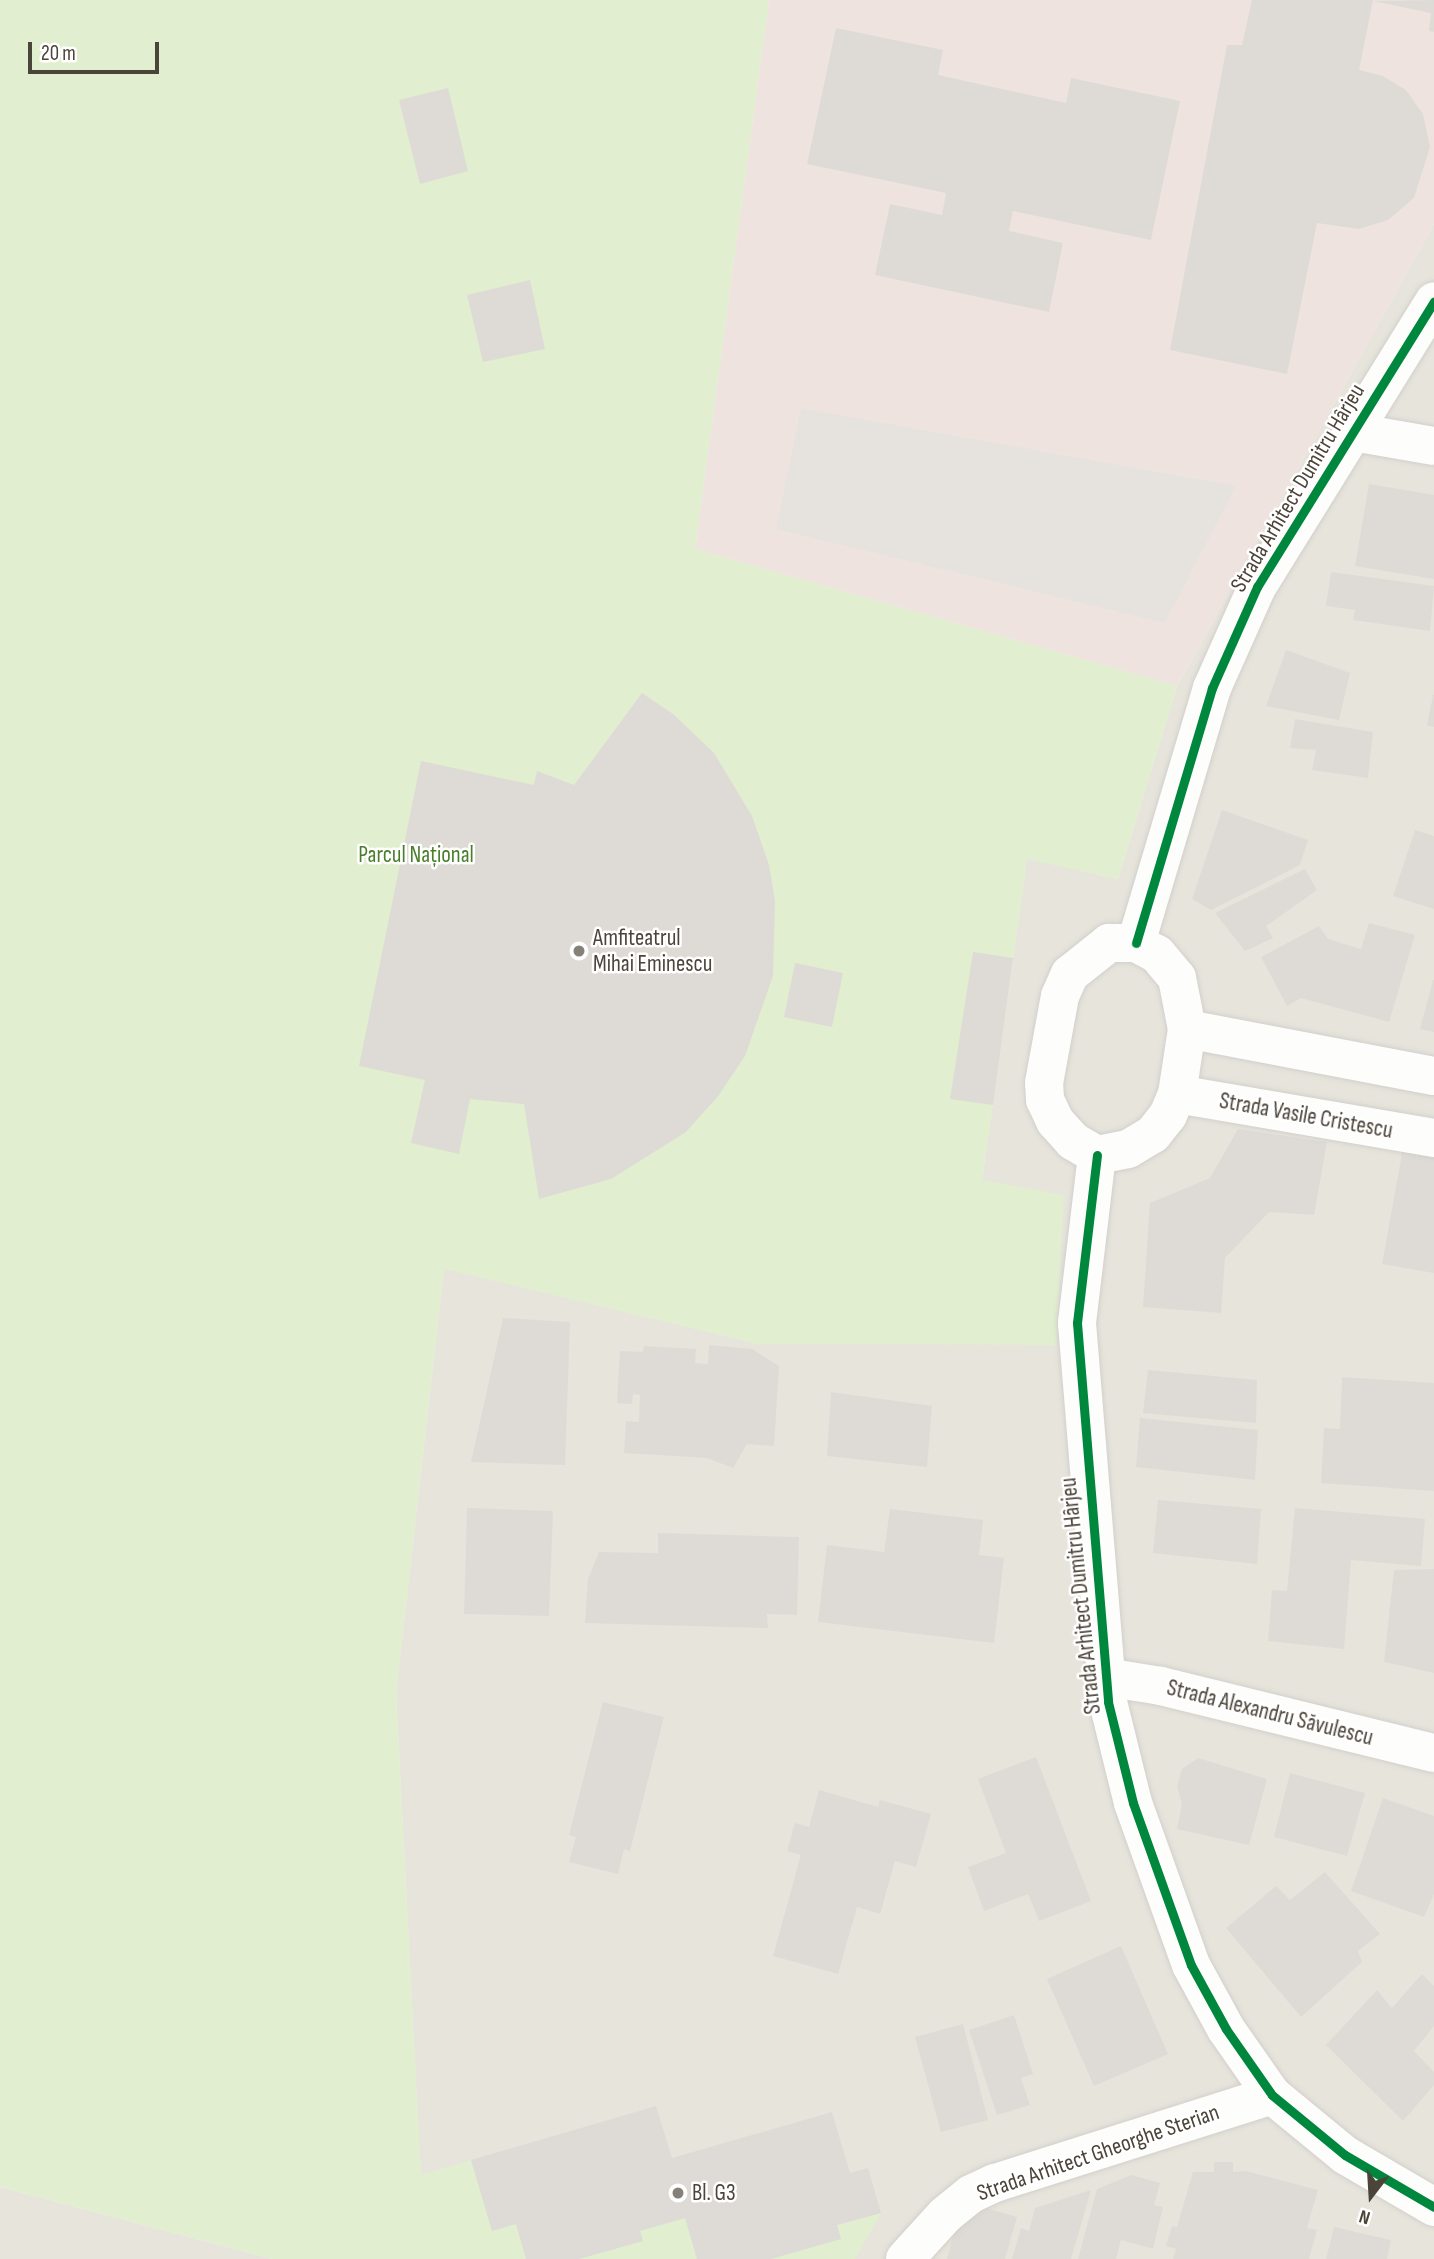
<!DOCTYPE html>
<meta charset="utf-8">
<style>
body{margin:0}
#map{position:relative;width:1434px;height:2259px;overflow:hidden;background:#f4f2ee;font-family:"Sofia Sans Condensed",sans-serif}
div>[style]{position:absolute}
.residential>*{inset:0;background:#e7e4dc}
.medical>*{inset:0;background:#eee3df}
.green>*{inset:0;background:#e1eecf}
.parking>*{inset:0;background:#e6e3df}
.building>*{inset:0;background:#dedbd6}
.roads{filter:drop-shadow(0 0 2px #d2d0cb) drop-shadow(0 0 2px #d2d0cb)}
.minor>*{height:38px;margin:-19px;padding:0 19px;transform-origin:19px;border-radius:19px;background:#fdfdfc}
.cycleway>*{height:9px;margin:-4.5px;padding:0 4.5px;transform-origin:4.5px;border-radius:4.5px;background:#00873e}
.dots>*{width:19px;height:19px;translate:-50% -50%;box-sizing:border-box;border:4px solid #fff;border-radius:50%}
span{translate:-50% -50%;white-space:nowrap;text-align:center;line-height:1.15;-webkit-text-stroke:5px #fff;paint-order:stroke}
.street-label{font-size:23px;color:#4b4439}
.park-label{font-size:23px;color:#4a7f2a}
.poi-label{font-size:23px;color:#4b4439}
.left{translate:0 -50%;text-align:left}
.north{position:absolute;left:1336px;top:2161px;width:70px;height:70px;-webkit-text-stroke:5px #fff;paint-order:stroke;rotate:197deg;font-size:19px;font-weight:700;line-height:28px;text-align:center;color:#4b4439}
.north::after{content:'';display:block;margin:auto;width:24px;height:32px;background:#4b4439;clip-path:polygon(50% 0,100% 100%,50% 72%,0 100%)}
.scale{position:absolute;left:28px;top:42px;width:131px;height:32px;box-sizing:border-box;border:4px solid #4b4439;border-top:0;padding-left:9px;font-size:21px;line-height:24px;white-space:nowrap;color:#4b4439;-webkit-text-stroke:5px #fff;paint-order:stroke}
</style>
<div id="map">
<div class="residential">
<i style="clip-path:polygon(1434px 224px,1434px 2259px,425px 2259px,396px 1693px,444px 1268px,759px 1344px,982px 1180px,1027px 858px,1118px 879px,1177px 686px)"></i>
<i style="clip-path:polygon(0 2187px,272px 2259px,0 2259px)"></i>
</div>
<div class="medical">
<i style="clip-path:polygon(769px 0,1434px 0,1434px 224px,1177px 686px,695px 549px)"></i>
</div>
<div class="green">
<i style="clip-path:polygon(0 0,769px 0,695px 549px,1177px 686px,1118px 879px,1027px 859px,982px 1180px,1064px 1195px,1056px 1345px,759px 1344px,444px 1269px,396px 1693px,421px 2175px,471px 2160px,492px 2231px,516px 2224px,526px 2259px,272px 2259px,0 2187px)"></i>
<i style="clip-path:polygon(881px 2213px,855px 2259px,771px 2259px,840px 2239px,837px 2225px)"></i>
<i style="clip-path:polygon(685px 2218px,697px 2259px,579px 2259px,643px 2241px,640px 2231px)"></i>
</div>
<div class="parking">
<i style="clip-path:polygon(801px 408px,1236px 486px,1165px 623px,776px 529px)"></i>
</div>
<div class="building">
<i style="clip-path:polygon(1252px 0,1373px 0,1359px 70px,1383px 76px,1406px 90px,1423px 114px,1430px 147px,1414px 198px,1388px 220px,1359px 229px,1317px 223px,1287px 374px,1170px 350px,1227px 45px,1242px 45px)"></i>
<i style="clip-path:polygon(1434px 0,1434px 32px,1429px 31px,1431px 13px,1373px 1px)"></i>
<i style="clip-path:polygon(836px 28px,943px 50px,938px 75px,1066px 103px,1071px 78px,1180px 101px,1151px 240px,1013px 211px,1009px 231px,1063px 243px,1049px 312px,875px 275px,890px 204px,942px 215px,946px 193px,807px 164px)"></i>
<i style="clip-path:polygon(448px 88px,468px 171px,420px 184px,399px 100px)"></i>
<i style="clip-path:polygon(530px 280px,545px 349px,483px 362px,467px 295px)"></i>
<i style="clip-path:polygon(1369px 484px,1434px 495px,1434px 579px,1355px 566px)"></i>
<i style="clip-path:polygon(1331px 572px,1434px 586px,1430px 631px,1353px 620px,1355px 610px,1326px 606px)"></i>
<i style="clip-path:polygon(1286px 650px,1350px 673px,1339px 720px,1266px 706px)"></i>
<i style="clip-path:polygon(642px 693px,673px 714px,714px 753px,752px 816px,769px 865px,775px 901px,773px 976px,745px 1056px,719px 1095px,686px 1132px,611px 1179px,539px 1199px,524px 1104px,470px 1099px,459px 1154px,411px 1143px,425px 1080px,359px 1066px,421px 761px,534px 785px,537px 771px,574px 785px)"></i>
<i style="clip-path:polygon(1433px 695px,1434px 695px,1434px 727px,1427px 725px)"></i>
<i style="clip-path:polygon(1295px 719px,1373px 732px,1368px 778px,1312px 770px,1316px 750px,1290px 748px)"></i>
<i style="clip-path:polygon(1222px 810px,1308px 840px,1300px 865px,1211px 910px,1192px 899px)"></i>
<i style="clip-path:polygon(1415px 830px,1434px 836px,1434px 909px,1393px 896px)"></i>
<i style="clip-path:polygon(1305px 869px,1317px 890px,1266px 926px,1273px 938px,1245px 951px,1215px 913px)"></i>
<i style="clip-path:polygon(1369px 923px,1415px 935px,1389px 1022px,1301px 998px,1287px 1006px,1261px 957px,1319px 926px,1328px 939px,1361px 949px)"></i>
<i style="clip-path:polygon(973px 952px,1013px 958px,993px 1105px,950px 1099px)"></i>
<i style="clip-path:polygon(795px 963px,843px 973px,832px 1027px,784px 1017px)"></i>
<i style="clip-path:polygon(1433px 980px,1434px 980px,1434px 1032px,1420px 1029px)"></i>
<i style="clip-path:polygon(1238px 1129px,1327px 1142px,1314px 1215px,1269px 1212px,1225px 1258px,1221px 1313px,1143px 1307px,1150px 1203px,1210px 1178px)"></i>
<i style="clip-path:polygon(1403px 1148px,1434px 1154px,1434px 1273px,1382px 1264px)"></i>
<i style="clip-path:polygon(503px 1318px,570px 1322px,565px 1465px,471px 1462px)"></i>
<i style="clip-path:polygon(709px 1345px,752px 1349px,779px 1366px,774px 1446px,747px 1444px,733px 1468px,707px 1458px,624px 1453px,626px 1421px,639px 1422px,640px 1395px,633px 1394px,632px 1404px,617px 1403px,620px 1351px,643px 1352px,644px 1346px,696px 1349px,695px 1363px,708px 1364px)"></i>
<i style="clip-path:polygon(1148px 1370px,1257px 1380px,1256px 1423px,1143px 1413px)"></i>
<i style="clip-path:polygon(1342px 1377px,1434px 1383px,1434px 1491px,1321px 1483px,1324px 1428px,1340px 1429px)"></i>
<i style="clip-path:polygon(831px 1392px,932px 1406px,927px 1467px,827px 1456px)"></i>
<i style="clip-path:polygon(1140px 1418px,1258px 1430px,1255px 1480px,1136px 1467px)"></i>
<i style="clip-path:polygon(1158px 1500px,1261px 1509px,1257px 1564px,1153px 1553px)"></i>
<i style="clip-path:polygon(467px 1508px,553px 1511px,549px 1616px,464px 1614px)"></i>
<i style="clip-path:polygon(1295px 1508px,1425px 1519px,1421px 1566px,1351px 1560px,1344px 1649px,1268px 1641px,1272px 1590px,1287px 1591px)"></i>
<i style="clip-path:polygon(890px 1509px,983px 1520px,979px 1555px,1004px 1558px,994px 1643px,818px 1622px,827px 1545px,884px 1552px)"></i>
<i style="clip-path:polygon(658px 1533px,799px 1537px,797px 1615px,767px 1614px,768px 1628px,585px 1623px,588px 1579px,599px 1552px,658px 1553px)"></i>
<i style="clip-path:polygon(1434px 1569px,1434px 1673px,1384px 1662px,1394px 1570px)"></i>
<i style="clip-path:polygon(603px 1702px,664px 1717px,630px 1851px,624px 1849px,618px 1874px,569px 1862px,576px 1837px,569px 1835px)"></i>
<i style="clip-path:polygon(1036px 1757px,1091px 1901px,1039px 1921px,1028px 1894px,984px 1911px,968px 1867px,1006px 1853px,978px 1779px)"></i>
<i style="clip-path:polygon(1198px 1758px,1267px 1779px,1249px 1845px,1177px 1829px,1182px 1804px,1177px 1787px,1182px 1769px)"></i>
<i style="clip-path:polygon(1290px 1773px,1365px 1793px,1347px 1856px,1274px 1837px)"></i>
<i style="clip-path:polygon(819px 1790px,878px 1807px,880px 1800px,931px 1814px,916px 1867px,895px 1861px,880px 1914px,857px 1907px,838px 1974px,773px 1956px,801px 1855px,787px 1851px,795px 1823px,809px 1827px)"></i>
<i style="clip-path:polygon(1383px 1798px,1434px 1816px,1434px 1894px,1424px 1917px,1351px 1891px)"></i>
<i style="clip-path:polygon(1325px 1872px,1380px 1934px,1358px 1951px,1362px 1962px,1301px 2017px,1226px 1928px,1276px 1886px,1290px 1900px)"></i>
<i style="clip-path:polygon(1121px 1946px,1168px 2054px,1094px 2086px,1047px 1979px)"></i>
<i style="clip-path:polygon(1422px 1974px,1434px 1986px,1434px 2026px,1414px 2051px,1434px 2072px,1434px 2085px,1403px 2121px,1326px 2045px,1377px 1990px,1392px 2008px)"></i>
<i style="clip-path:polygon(1014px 2015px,1033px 2074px,1021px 2078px,1030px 2105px,997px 2115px,969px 2030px)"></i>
<i style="clip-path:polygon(963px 2024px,988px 2120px,941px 2132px,915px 2037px)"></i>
<i style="clip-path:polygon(656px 2106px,672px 2158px,832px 2112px,850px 2173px,868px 2168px,881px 2213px,837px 2225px,841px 2239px,771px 2259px,697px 2259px,685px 2218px,640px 2231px,643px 2241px,579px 2259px,526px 2259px,516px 2224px,492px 2231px,471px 2160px)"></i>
<i style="clip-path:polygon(1214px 2162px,1233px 2162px,1233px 2172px,1246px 2171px,1318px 2190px,1307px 2228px,1317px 2230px,1309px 2259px,1173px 2259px,1176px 2249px,1166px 2246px,1172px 2226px,1177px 2227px,1193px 2172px,1214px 2172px)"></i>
<i style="clip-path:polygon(1131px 2175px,1160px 2183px,1154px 2205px,1163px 2207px,1153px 2249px,1121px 2240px,1116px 2259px,1078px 2259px,1097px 2189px)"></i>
<i style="clip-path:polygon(1091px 2190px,1071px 2259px,1012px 2259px,1021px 2228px,1029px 2231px,1035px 2208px)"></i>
<i style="clip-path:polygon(982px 2207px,1017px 2217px,1005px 2259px,947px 2259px,957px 2221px)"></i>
<i style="clip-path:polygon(1334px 2227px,1391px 2240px,1387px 2259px,1326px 2259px)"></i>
</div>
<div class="roads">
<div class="minor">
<i style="left:1353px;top:432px;width:82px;rotate:9.8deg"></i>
<i style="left:1109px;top:943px;width:27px"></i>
<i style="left:1136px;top:943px;width:24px;rotate:28deg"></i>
<i style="left:1157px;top:954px;width:31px;rotate:50deg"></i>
<i style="left:1177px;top:978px;width:52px;rotate:78.9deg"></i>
<i style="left:1187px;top:1029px;width:66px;rotate:98.7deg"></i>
<i style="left:1177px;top:1094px;width:23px;rotate:113deg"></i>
<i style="left:1168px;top:1115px;width:24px;rotate:128deg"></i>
<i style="left:1153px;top:1134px;width:29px;rotate:149deg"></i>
<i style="left:1128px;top:1149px;width:32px;rotate:169deg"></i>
<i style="left:1097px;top:1155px;width:28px;rotate:-150deg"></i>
<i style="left:1073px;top:1141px;width:27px;rotate:-132deg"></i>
<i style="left:1055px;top:1121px;width:23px;rotate:-115deg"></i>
<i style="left:1045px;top:1100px;width:17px;rotate:-93deg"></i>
<i style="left:1044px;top:1083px;width:88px;rotate:-79.6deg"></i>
<i style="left:1060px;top:996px;width:24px;rotate:-66deg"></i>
<i style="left:1070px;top:974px;width:50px;rotate:-38.5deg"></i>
<i style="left:1136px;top:943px;width:266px;rotate:-73.4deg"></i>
<i style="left:1212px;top:688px;width:111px;rotate:-66deg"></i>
<i style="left:1257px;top:587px;width:336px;rotate:-58.2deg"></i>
<i style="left:1187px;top:1029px;width:251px;rotate:10.8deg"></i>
<i style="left:1177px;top:1094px;width:261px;rotate:9.7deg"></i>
<i style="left:1097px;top:1155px;width:169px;rotate:96.8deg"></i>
<i style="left:1077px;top:1323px;width:380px;rotate:85.3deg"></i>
<i style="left:1108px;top:1702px;width:104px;rotate:76.1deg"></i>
<i style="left:1133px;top:1803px;width:172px;rotate:70.3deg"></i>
<i style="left:1191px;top:1965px;width:73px;rotate:61.3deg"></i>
<i style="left:1226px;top:2029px;width:80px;rotate:55.1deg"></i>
<i style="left:1272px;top:2095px;width:94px;rotate:39.4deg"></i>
<i style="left:1345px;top:2155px;width:103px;rotate:30.3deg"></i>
<i style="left:1105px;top:1677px;width:57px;rotate:9.1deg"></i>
<i style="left:1161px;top:1686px;width:281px;rotate:13.8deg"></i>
<i style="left:905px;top:2259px;width:59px;rotate:-47.7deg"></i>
<i style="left:945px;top:2215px;width:33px;rotate:-39deg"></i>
<i style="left:971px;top:2194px;width:26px;rotate:-25deg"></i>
<i style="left:995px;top:2183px;width:291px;rotate:-17.6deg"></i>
</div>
</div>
<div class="cycleway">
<i style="left:1136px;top:943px;width:266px;rotate:-73.4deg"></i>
<i style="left:1212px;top:688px;width:111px;rotate:-66deg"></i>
<i style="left:1257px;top:587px;width:336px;rotate:-58.2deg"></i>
<i style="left:1097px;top:1155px;width:169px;rotate:96.8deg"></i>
<i style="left:1077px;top:1323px;width:380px;rotate:85.3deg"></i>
<i style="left:1108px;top:1702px;width:104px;rotate:76.1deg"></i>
<i style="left:1133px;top:1803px;width:172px;rotate:70.3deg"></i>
<i style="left:1191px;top:1965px;width:73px;rotate:61.3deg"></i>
<i style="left:1226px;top:2029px;width:80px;rotate:55.1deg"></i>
<i style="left:1272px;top:2095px;width:94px;rotate:39.4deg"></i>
<i style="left:1345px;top:2155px;width:103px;rotate:30.3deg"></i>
</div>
<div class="dots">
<i style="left:579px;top:951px;background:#868178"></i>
<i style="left:678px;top:2193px;background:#868178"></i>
</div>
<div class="street-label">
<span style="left:1298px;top:488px;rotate:-59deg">Strada Arhitect Dumitru Hârjeu</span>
<span style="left:1306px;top:1116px;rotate:10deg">Strada Vasile Cristescu</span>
<span style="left:1081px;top:1596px;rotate:-96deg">Strada Arhitect Dumitru Hârjeu</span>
<span style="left:1270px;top:1713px;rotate:14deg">Strada Alexandru Săvulescu</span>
<span style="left:1098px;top:2153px;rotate:-19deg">Strada Arhitect Gheorghe Sterian</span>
</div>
<div class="park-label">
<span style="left:416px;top:855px">Parcul Național</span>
</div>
<div class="poi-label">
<span class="left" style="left:593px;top:951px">Amfiteatrul<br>Mihai Eminescu</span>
<span class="left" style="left:692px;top:2193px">Bl. G3</span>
</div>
<div class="north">N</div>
<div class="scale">20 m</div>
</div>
